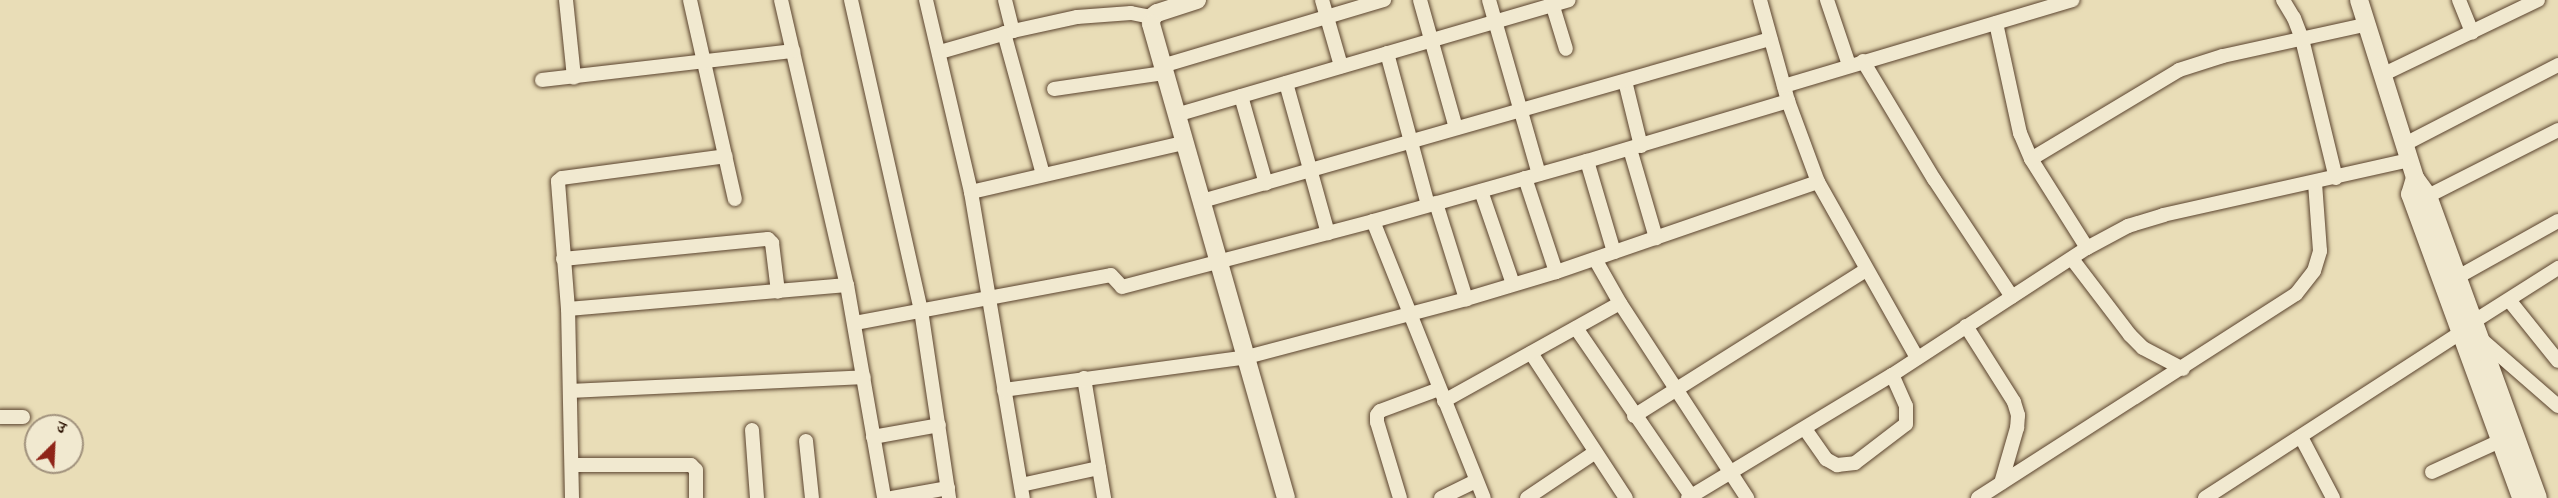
<!DOCTYPE html>
<meta charset="utf-8">
<style>
body{margin:0}
#map{position:relative;width:2558px;height:498px;overflow:hidden;background:#e9ddb7;font-family:"Sorts Mill Goudy","Noto Serif Devanagari",serif}
div>[style]{position:absolute}
.roads{filter:drop-shadow(0 0 2px #5a432e) drop-shadow(0 0 2px #5a432e)}
.minor>*{height:14px;margin:-7px;padding:0 7px;transform-origin:7px;border-radius:7px;background:#f1e9d0}
.tertiary>*{height:18px;margin:-9px;padding:0 9px;transform-origin:9px;border-radius:9px;background:#f1e9d0}
span{translate:-50% -50%;white-space:nowrap;text-align:center;line-height:1.15;-webkit-text-stroke:6px #f1e9d0;paint-order:stroke}
.north{position:absolute;left:24px;top:414px;width:60px;height:60px;box-sizing:border-box;background:#f1e9d0;border:2px solid #a1927d;border-radius:50%;rotate:24deg;font-size:16px;font-weight:700;line-height:24px;text-align:center;color:#2a1000}
.north::after{content:'';display:block;margin:auto;width:21px;height:27px;background:#8f2418;clip-path:polygon(50% 0,100% 100%,50% 72%,0 100%)}
</style>
<div id="map">
<div class="roads">
<div class="minor">
<i style="left:566px;top:0;width:78px;rotate:84.1deg"></i>
<i style="left:690px;top:0;width:204px;rotate:77.3deg"></i>
<i style="left:781px;top:0;width:293px;rotate:77deg"></i>
<i style="left:847px;top:285px;width:216px;rotate:80.1deg"></i>
<i style="left:851px;top:0;width:318px;rotate:77.3deg"></i>
<i style="left:921px;top:310px;width:190px;rotate:81.5deg"></i>
<i style="left:926px;top:0;width:197px;rotate:76.8deg"></i>
<i style="left:971px;top:192px;width:310px;rotate:80.4deg"></i>
<i style="left:1005px;top:0;width:32px;rotate:76deg"></i>
<i style="left:1322px;top:0;width:69px;rotate:73.9deg"></i>
<i style="left:1420px;top:0;width:133px;rotate:74.3deg"></i>
<i style="left:1489px;top:0;width:181px;rotate:74deg"></i>
<i style="left:1551px;top:0;width:51px;rotate:73deg"></i>
<i style="left:1760px;top:0;width:105px;rotate:74.5deg"></i>
<i style="left:1788px;top:101px;width:86px;rotate:69.7deg"></i>
<i style="left:1818px;top:182px;width:202px;rotate:60.6deg"></i>
<i style="left:1827px;top:0;width:69px;rotate:71.3deg"></i>
<i style="left:2283px;top:0;width:21px;rotate:59deg"></i>
<i style="left:2294px;top:18px;width:22px;rotate:69deg"></i>
<i style="left:2302px;top:39px;width:143px;rotate:76.3deg"></i>
<i style="left:2459px;top:0;width:35px;rotate:68deg"></i>
<i style="left:1996px;top:23px;width:113px;rotate:77.7deg"></i>
<i style="left:2020px;top:133px;width:28px;rotate:67deg"></i>
<i style="left:2031px;top:159px;width:105px;rotate:57.8deg"></i>
<i style="left:1004px;top:33px;width:147px;rotate:74.6deg"></i>
<i style="left:940px;top:52px;width:76px;rotate:-16deg"></i>
<i style="left:1013px;top:31px;width:66px;rotate:-12.3deg"></i>
<i style="left:1077px;top:17px;width:54px;rotate:-4.2deg"></i>
<i style="left:1131px;top:13px;width:21px;rotate:11deg"></i>
<i style="left:1387px;top:53px;width:157px;rotate:74.9deg"></i>
<i style="left:1863px;top:61px;width:138px;rotate:59deg"></i>
<i style="left:1934px;top:179px;width:141px;rotate:56.5deg"></i>
<i style="left:1162px;top:66px;width:232px;rotate:-16.6deg"></i>
<i style="left:2384px;top:74px;width:171px;rotate:-25.7deg"></i>
<i style="left:542px;top:80px;width:253px;rotate:-6.6deg"></i>
<i style="left:1625px;top:81px;width:67px;rotate:76.2deg"></i>
<i style="left:1286px;top:83px;width:156px;rotate:74.4deg"></i>
<i style="left:1784px;top:86px;width:301px;rotate:-16.6deg"></i>
<i style="left:1054px;top:89px;width:111px;rotate:-8.3deg"></i>
<i style="left:1241px;top:96px;width:91px;rotate:74.1deg"></i>
<i style="left:1176px;top:115px;width:409px;rotate:-16.3deg"></i>
<i style="left:2405px;top:144px;width:172px;rotate:-27.3deg"></i>
<i style="left:1630px;top:149px;width:93px;rotate:73.7deg"></i>
<i style="left:2031px;top:159px;width:173px;rotate:-31deg"></i>
<i style="left:2179px;top:70px;width:46px;rotate:-17.7deg"></i>
<i style="left:2223px;top:56px;width:148px;rotate:-12.4deg"></i>
<i style="left:1587px;top:161px;width:95px;rotate:73.5deg"></i>
<i style="left:1525px;top:178px;width:99px;rotate:71.7deg"></i>
<i style="left:1481px;top:191px;width:98px;rotate:71deg"></i>
<i style="left:971px;top:192px;width:219px;rotate:-13deg"></i>
<i style="left:2428px;top:196px;width:146px;rotate:-26.9deg"></i>
<i style="left:1202px;top:201px;width:591px;rotate:-15.92deg"></i>
<i style="left:1436px;top:203px;width:101px;rotate:72.6deg"></i>
<i style="left:1373px;top:221px;width:222px;rotate:-15.7deg"></i>
<i style="left:1587px;top:161px;width:210px;rotate:-16.6deg"></i>
<i style="left:563px;top:259px;width:206px;rotate:-5.6deg"></i>
<i style="left:768px;top:239px;width:6px;rotate:45deg"></i>
<i style="left:772px;top:243px;width:49px;rotate:83deg"></i>
<i style="left:1595px;top:259px;width:51px;rotate:60.4deg"></i>
<i style="left:1620px;top:303px;width:233px;rotate:56.9deg"></i>
<i style="left:2072px;top:259px;width:96px;rotate:52.7deg"></i>
<i style="left:2130px;top:335px;width:18px;rotate:45deg"></i>
<i style="left:2143px;top:348px;width:45px;rotate:27.7deg"></i>
<i style="left:2456px;top:278px;width:117px;rotate:-29.2deg"></i>
<i style="left:2509px;top:300px;width:78px;rotate:51.2deg"></i>
<i style="left:568px;top:309px;width:280px;rotate:-4.9deg"></i>
<i style="left:2473px;top:322px;width:101px;rotate:-32.4deg"></i>
<i style="left:855px;top:323px;width:260px;rotate:-10.6deg"></i>
<i style="left:1111px;top:275px;width:16px;rotate:47deg"></i>
<i style="left:1122px;top:287px;width:260px;rotate:-14.7deg"></i>
<i style="left:1373px;top:221px;width:298px;rotate:68.2deg"></i>
<i style="left:1966px;top:326px;width:90px;rotate:57.7deg"></i>
<i style="left:2014px;top:402px;width:14px;rotate:73deg"></i>
<i style="left:2018px;top:415px;width:13px;rotate:94deg"></i>
<i style="left:2017px;top:428px;width:57px;rotate:106.2deg"></i>
<i style="left:1576px;top:328px;width:204px;rotate:55.6deg"></i>
<i style="left:2481px;top:339px;width:102px;rotate:41deg"></i>
<i style="left:1531px;top:353px;width:173px;rotate:56.8deg"></i>
<i style="left:1084px;top:378px;width:122px;rotate:80.5deg"></i>
<i style="left:1004px;top:390px;width:245px;rotate:-7.7deg"></i>
<i style="left:1247px;top:357px;width:227px;rotate:-14.8deg"></i>
<i style="left:1466px;top:299px;width:94px;rotate:-16.7deg"></i>
<i style="left:1556px;top:272px;width:277px;rotate:-19deg"></i>
<i style="left:571px;top:391px;width:293px;rotate:-2.7deg"></i>
<i style="left:1444px;top:401px;width:201px;rotate:-29.1deg"></i>
<i style="left:1634px;top:416px;width:274px;rotate:-32.2deg"></i>
<i style="left:0;top:417px;width:23px"></i>
<i style="left:1805px;top:429px;width:37px;rotate:55deg"></i>
<i style="left:1826px;top:459px;width:13px;rotate:29deg"></i>
<i style="left:1837px;top:465px;width:18px;rotate:-6deg"></i>
<i style="left:1855px;top:463px;width:64px;rotate:-37.4deg"></i>
<i style="left:1906px;top:424px;width:18px;rotate:-90deg"></i>
<i style="left:1906px;top:406px;width:34px;rotate:-114deg"></i>
<i style="left:752px;top:430px;width:68px;rotate:85.8deg"></i>
<i style="left:873px;top:437px;width:67px;rotate:-10.3deg"></i>
<i style="left:2301px;top:437px;width:69px;rotate:62.3deg"></i>
<i style="left:806px;top:441px;width:57px;rotate:84deg"></i>
<i style="left:572px;top:465px;width:119px"></i>
<i style="left:691px;top:465px;width:7px;rotate:45deg"></i>
<i style="left:696px;top:470px;width:28px;rotate:90deg"></i>
<i style="left:2432px;top:472px;width:75px;rotate:-24.5deg"></i>
<i style="left:1021px;top:485px;width:80px;rotate:-12.3deg"></i>
<i style="left:572px;top:498px;width:189px;rotate:-91.2deg"></i>
<i style="left:568px;top:309px;width:128px;rotate:-94.5deg"></i>
<i style="left:558px;top:181px;width:5px;rotate:-37deg"></i>
<i style="left:562px;top:178px;width:165px;rotate:-7.6deg"></i>
<i style="left:892px;top:498px;width:57px;rotate:-10.1deg"></i>
<i style="left:1400px;top:498px;width:79px;rotate:-106.8deg"></i>
<i style="left:1377px;top:422px;width:7px;rotate:-90deg"></i>
<i style="left:1377px;top:415px;width:5px;rotate:-53deg"></i>
<i style="left:1380px;top:411px;width:63px;rotate:-20.4deg"></i>
<i style="left:1441px;top:498px;width:39px;rotate:-26deg"></i>
<i style="left:1527px;top:498px;width:81px;rotate:-33.9deg"></i>
<i style="left:1688px;top:498px;width:238px;rotate:-31.1deg"></i>
<i style="left:1892px;top:375px;width:233px;rotate:-33.1deg"></i>
<i style="left:2087px;top:248px;width:47px;rotate:-28.2deg"></i>
<i style="left:2128px;top:226px;width:37px;rotate:-17deg"></i>
<i style="left:2163px;top:215px;width:253px;rotate:-12.6deg"></i>
<i style="left:1978px;top:498px;width:378px;rotate:-32.7deg"></i>
<i style="left:2296px;top:294px;width:29px;rotate:-52deg"></i>
<i style="left:2314px;top:271px;width:21px;rotate:-73deg"></i>
<i style="left:2320px;top:251px;width:68px;rotate:-94.2deg"></i>
<i style="left:2205px;top:498px;width:304px;rotate:-32.9deg"></i>
</div>
<div class="tertiary">
<i style="left:1197px;top:0;width:42px;rotate:162deg"></i>
<i style="left:1157px;top:13px;width:6px;rotate:141deg"></i>
<i style="left:1152px;top:17px;width:7px;rotate:98deg"></i>
<i style="left:1151px;top:24px;width:493px;rotate:74.1deg"></i>
<i style="left:2359px;top:0;width:187px;rotate:72.5deg"></i>
<i style="left:2415px;top:178px;width:22px;rotate:54deg"></i>
<i style="left:2428px;top:196px;width:321px;rotate:70deg"></i>
<i style="left:2415px;top:178px;width:17px;rotate:107deg"></i>
<i style="left:2410px;top:194px;width:324px;rotate:69.9deg"></i>
</div>
</div>
<div class="north">उ</div>
</div>
